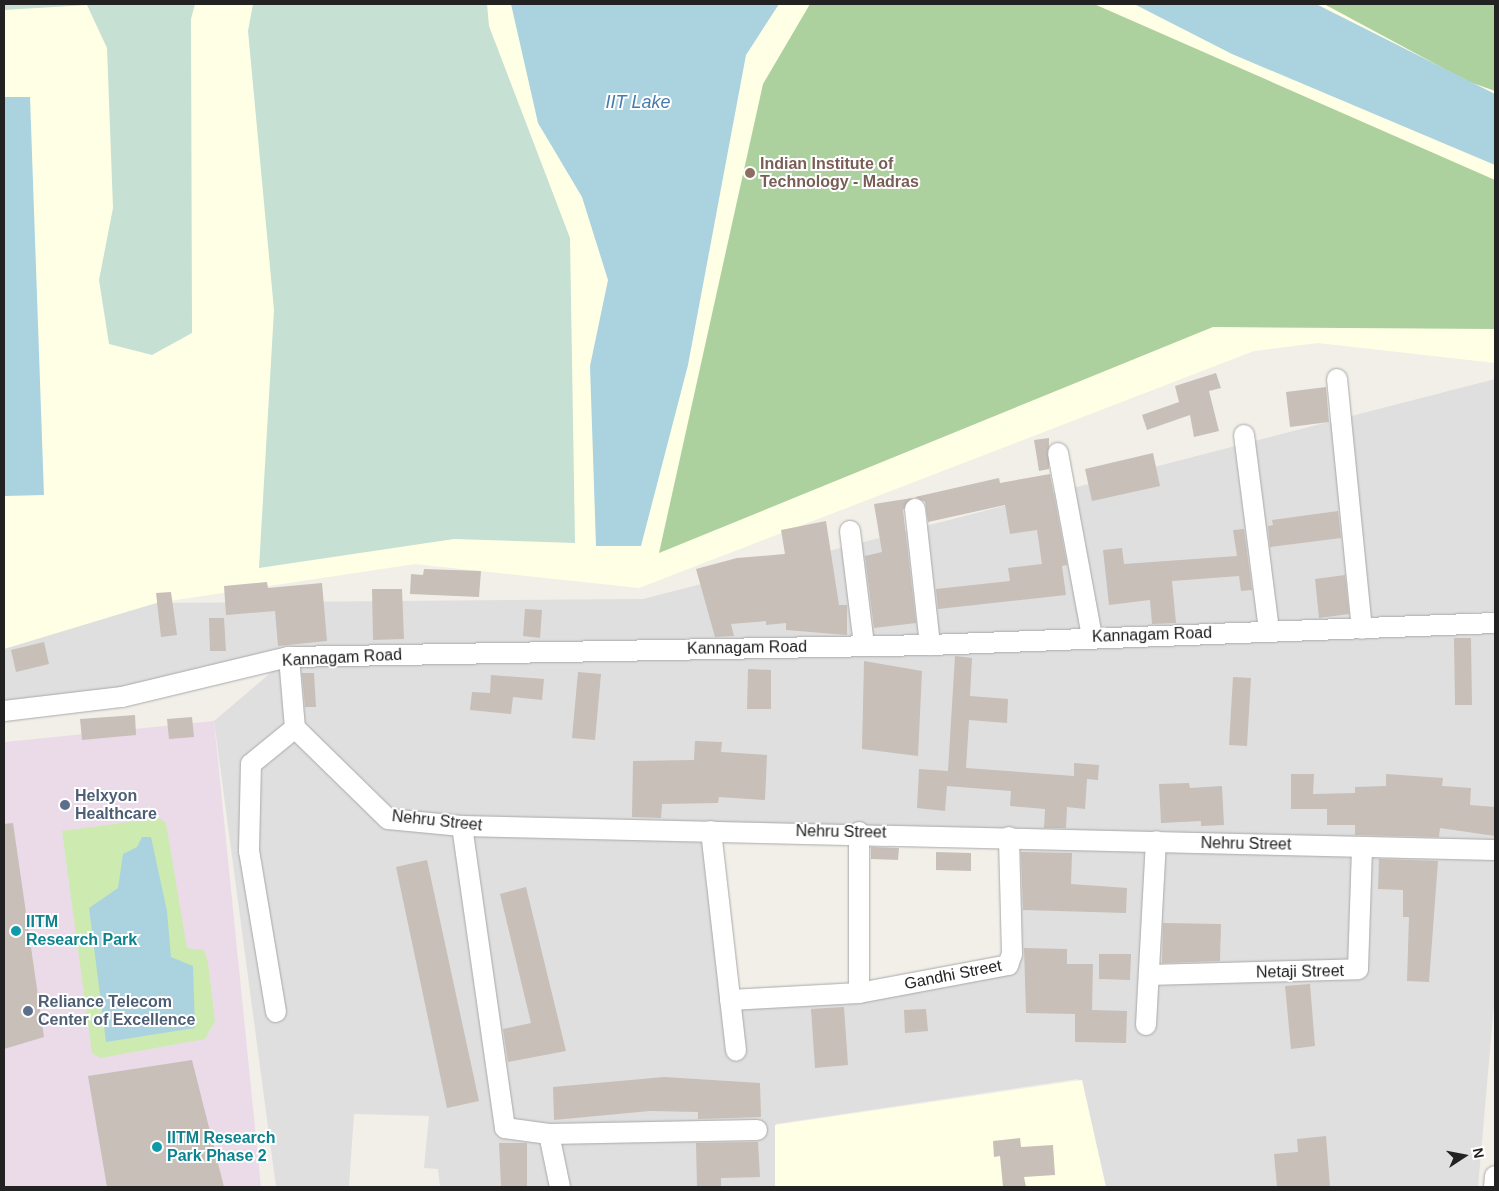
<!DOCTYPE html>
<style>
body{margin:0}
#map{position:relative;width:1499px;height:1191px;overflow:hidden;background:#f2efe9;font-family:Helvetica,sans-serif}
div>[style]{position:absolute}
.residential>*{inset:0;background:#e0dfdf}
.industrial>*{inset:0;background:#ebdbe8}
.education>*{inset:0;background:#ffffe5}
.grass>*{inset:0;background:#cdebb0}
.forest>*{inset:0;background:#add19e}
.wetland>*{inset:0;background:#c6e0d4}
.water>*{inset:0;background:#aad3df}
.building>*{inset:0;background:#c7bfb8}
.roads{filter:drop-shadow(0 0 1px #a9a9a9) drop-shadow(0 0 1px #a9a9a9)}
.minor>*{height:20px;margin:-10px;padding:0 10px;transform-origin:10px;border-radius:10px;background:#fff}
.dots>*{width:14px;height:14px;translate:-50% -50%;box-sizing:border-box;border:2px solid #fff;border-radius:50%}
span{translate:-50% -50%;white-space:nowrap;text-align:center;line-height:1.15;-webkit-text-stroke:4px #fff;paint-order:stroke}
.education-label{font-size:16px;color:#785e54;font-weight:700}
.left{translate:0 -50%;text-align:left}
.street-label{font-size:16px;color:#222}
.service-label{font-size:16px;color:#4e5e75;font-weight:700}
.culture-label{font-size:16px;color:#0d838f;font-weight:700}
.water-label{font-size:18px;color:#4a7aab;font-style:italic}
.frame{position:absolute;inset:0;border:5px solid #222;pointer-events:none}
.north{position:absolute;left:1439px;top:1131px;width:50px;height:50px;-webkit-text-stroke:4px #fff;paint-order:stroke;rotate:79deg;font-size:14px;font-weight:700;line-height:20px;text-align:center;color:#222}
.north::after{content:'';display:block;margin:auto;width:18px;height:22px;background:#222;clip-path:polygon(50% 0,100% 100%,50% 72%,0 100%)}
</style>
<div id="map">
<div class="residential">
<i style="clip-path:polygon(evenodd,1495px 379px,1495px 611px,1361px 624px,1495px 629px,1495px 993px,1478px 1187px,1102px 1187px,1078px 1079px,776px 1124px,775px 1187px,440px 1187px,438px 1169px,424px 1168px,429px 1116px,354px 1114px,349px 1186px,276px 1187px,214px 721px,288px 658px,4px 711px,4px 648px,156px 603px,643px 599px,1495px 379px,711px 831px,1005px 838px,1001px 974px,730px 1000px,711px 831px)"></i>
</div>
<div class="industrial">
<i style="clip-path:polygon(214px 721px,261px 1187px,4px 1187px,4px 742px)"></i>
</div>
<div class="education">
<i style="clip-path:polygon(4px 4px,1495px 4px,1495px 363px,1318px 343px,1254px 351px,639px 588px,415px 564px,156px 603px,4px 649px)"></i>
<i style="clip-path:polygon(1082px 1080px,1106px 1187px,775px 1187px,775px 1125px)"></i>
</div>
<div class="grass">
<i style="clip-path:polygon(159px 818px,166px 823px,187px 948px,204px 950px,208px 962px,215px 1021px,205px 1039px,100px 1058px,92px 1053px,62px 831px)"></i>
</div>
<div class="forest">
<i style="clip-path:polygon(810px 4px,1094px 4px,1495px 180px,1495px 329px,1213px 327px,659px 553px,763px 84px)"></i>
<i style="clip-path:polygon(1324px 4px,1495px 4px,1495px 91px,1467px 81px)"></i>
</div>
<div class="wetland">
<i style="clip-path:polygon(4px 4px,195px 4px,191px 19px,192px 333px,152px 355px,109px 344px,99px 280px,113px 208px,107px 48px,87px 5px,4px 10px)"></i>
<i style="clip-path:polygon(253px 4px,487px 4px,489px 26px,570px 238px,575px 543px,454px 539px,259px 568px,274px 310px,248px 31px)"></i>
</div>
<div class="water">
<i style="clip-path:polygon(511px 4px,779px 4px,746px 55px,688px 365px,641px 546px,596px 546px,590px 366px,608px 280px,582px 197px,538px 123px)"></i>
<i style="clip-path:polygon(1134px 4px,1316px 4px,1495px 94px,1495px 165px,1232px 54px)"></i>
<i style="clip-path:polygon(4px 97px,30px 97px,44px 495px,4px 496px)"></i>
<i style="clip-path:polygon(142px 837px,151px 837px,167px 911px,171px 957px,193px 966px,195px 1028px,106px 1042px,89px 908px,118px 888px,123px 854px,137px 847px)"></i>
</div>
<div class="building">
<i style="clip-path:polygon(1216px 373px,1221px 388px,1209px 391px,1219px 431px,1194px 437px,1190px 415px,1147px 430px,1142px 415px,1179px 402px,1175px 386px)"></i>
<i style="clip-path:polygon(1326px 387px,1329px 422px,1290px 427px,1286px 392px)"></i>
<i style="clip-path:polygon(1049px 438px,1049px 469px,1039px 471px,1034px 440px)"></i>
<i style="clip-path:polygon(1153px 453px,1160px 486px,1092px 501px,1085px 469px)"></i>
<i style="clip-path:polygon(1050px 474px,1067px 565px,1062px 566px,1066px 595px,938px 609px,936px 589px,1010px 581px,1008px 568px,1042px 564px,1037px 530px,1010px 534px,1005px 505px,928px 522px,925px 502px,915px 497px,999px 478px,1000px 483px)"></i>
<i style="clip-path:polygon(912px 498px,903px 510px,916px 623px,874px 628px,865px 556px,882px 552px,874px 504px)"></i>
<i style="clip-path:polygon(1338px 511px,1341px 538px,1270px 547px,1268px 526px,1273px 525px,1272px 520px)"></i>
<i style="clip-path:polygon(826px 521px,839px 605px,847px 605px,847px 635px,786px 630px,786px 623px,766px 625px,766px 621px,731px 624px,734px 636px,715px 637px,696px 569px,737px 558px,785px 554px,781px 530px)"></i>
<i style="clip-path:polygon(1244px 529px,1252px 590px,1241px 591px,1239px 576px,1172px 581px,1176px 623px,1152px 624px,1150px 600px,1109px 605px,1103px 550px,1122px 548px,1124px 564px,1237px 556px,1233px 530px)"></i>
<i style="clip-path:polygon(424px 569px,481px 571px,479px 597px,410px 594px,411px 574px,423px 575px)"></i>
<i style="clip-path:polygon(1345px 575px,1349px 614px,1319px 618px,1315px 579px)"></i>
<i style="clip-path:polygon(267px 582px,268px 588px,322px 583px,327px 641px,278px 646px,275px 611px,226px 615px,224px 586px)"></i>
<i style="clip-path:polygon(372px 589px,402px 589px,404px 639px,373px 640px)"></i>
<i style="clip-path:polygon(171px 592px,177px 635px,161px 637px,156px 593px)"></i>
<i style="clip-path:polygon(525px 609px,542px 610px,540px 638px,523px 636px)"></i>
<i style="clip-path:polygon(209px 618px,224px 618px,226px 651px,210px 651px)"></i>
<i style="clip-path:polygon(1454px 638px,1471px 638px,1472px 705px,1455px 705px)"></i>
<i style="clip-path:polygon(44px 642px,49px 664px,16px 672px,11px 650px)"></i>
<i style="clip-path:polygon(955px 656px,972px 658px,970px 696px,1008px 699px,1007px 723px,969px 720px,966px 768px,1074px 776px,1074px 763px,1099px 765px,1098px 780px,1087px 779px,1085px 809px,1067px 807px,1066px 828px,1044px 828px,1045px 809px,1010px 806px,1011px 791px,947px 786px,945px 811px,917px 808px,919px 769px,948px 771px)"></i>
<i style="clip-path:polygon(864px 661px,922px 671px,918px 756px,862px 749px)"></i>
<i style="clip-path:polygon(748px 669px,771px 670px,771px 709px,747px 709px)"></i>
<i style="clip-path:polygon(578px 672px,601px 674px,595px 740px,572px 738px)"></i>
<i style="clip-path:polygon(302px 673px,314px 673px,316px 707px,305px 707px)"></i>
<i style="clip-path:polygon(491px 675px,544px 679px,542px 700px,513px 697px,511px 714px,470px 710px,472px 692px,490px 693px)"></i>
<i style="clip-path:polygon(1233px 677px,1251px 678px,1247px 746px,1229px 745px)"></i>
<i style="clip-path:polygon(135px 715px,136px 735px,82px 740px,80px 719px)"></i>
<i style="clip-path:polygon(192px 717px,194px 737px,169px 739px,167px 719px)"></i>
<i style="clip-path:polygon(695px 741px,722px 742px,721px 752px,767px 755px,765px 800px,719px 797px,718px 803px,662px 804px,661px 818px,632px 817px,633px 761px,694px 760px)"></i>
<i style="clip-path:polygon(1291px 774px,1314px 774px,1313px 794px,1355px 793px,1355px 787px,1386px 786px,1386px 774px,1443px 778px,1442px 786px,1471px 788px,1470px 805px,1495px 807px,1495px 836px,1440px 828px,1439px 837px,1355px 835px,1355px 825px,1327px 825px,1327px 809px,1291px 809px)"></i>
<i style="clip-path:polygon(1189px 783px,1190px 788px,1222px 786px,1224px 825px,1201px 826px,1201px 821px,1161px 823px,1159px 784px)"></i>
<i style="clip-path:polygon(13px 823px,44px 1037px,4px 1049px,4px 824px)"></i>
<i style="clip-path:polygon(871px 847px,899px 848px,898px 860px,871px 859px)"></i>
<i style="clip-path:polygon(936px 852px,971px 853px,971px 871px,936px 870px)"></i>
<i style="clip-path:polygon(1021px 852px,1072px 853px,1071px 884px,1127px 888px,1126px 913px,1023px 910px)"></i>
<i style="clip-path:polygon(1379px 859px,1438px 861px,1429px 982px,1407px 981px,1409px 917px,1403px 917px,1403px 890px,1378px 889px)"></i>
<i style="clip-path:polygon(427px 860px,479px 1101px,447px 1108px,396px 867px)"></i>
<i style="clip-path:polygon(526px 887px,566px 1051px,508px 1062px,503px 1029px,531px 1023px,500px 894px)"></i>
<i style="clip-path:polygon(1163px 923px,1221px 924px,1220px 961px,1162px 963px)"></i>
<i style="clip-path:polygon(1024px 948px,1067px 949px,1067px 964px,1093px 964px,1092px 1010px,1127px 1011px,1126px 1043px,1075px 1042px,1075px 1014px,1026px 1013px)"></i>
<i style="clip-path:polygon(1099px 954px,1131px 954px,1130px 980px,1099px 979px)"></i>
<i style="clip-path:polygon(1310px 984px,1315px 1046px,1291px 1049px,1285px 986px)"></i>
<i style="clip-path:polygon(844px 1007px,848px 1065px,815px 1068px,811px 1009px)"></i>
<i style="clip-path:polygon(926px 1009px,928px 1031px,905px 1033px,904px 1010px)"></i>
<i style="clip-path:polygon(192px 1060px,224px 1187px,107px 1187px,88px 1076px)"></i>
<i style="clip-path:polygon(664px 1077px,760px 1083px,761px 1117px,698px 1119px,698px 1112px,650px 1111px,554px 1120px,553px 1087px)"></i>
<i style="clip-path:polygon(1326px 1136px,1330px 1187px,1277px 1187px,1274px 1154px,1298px 1152px,1297px 1139px)"></i>
<i style="clip-path:polygon(1020px 1138px,1021px 1147px,1053px 1145px,1055px 1175px,1024px 1177px,1026px 1187px,1003px 1187px,1000px 1156px,994px 1157px,993px 1141px)"></i>
<i style="clip-path:polygon(758px 1142px,760px 1177px,721px 1178px,721px 1187px,697px 1187px,696px 1143px)"></i>
<i style="clip-path:polygon(499px 1143px,527px 1143px,527px 1187px,501px 1187px)"></i>
</div>
<div class="roads">
<div class="minor">
<i style="left:1337px;top:379px;width:251px;rotate:84.3deg"></i>
<i style="left:1244px;top:435px;width:198px;rotate:82.7deg"></i>
<i style="left:1058px;top:453px;width:187px;rotate:79.5deg"></i>
<i style="left:915px;top:509px;width:137px;rotate:83.7deg"></i>
<i style="left:850px;top:531px;width:115px;rotate:83deg"></i>
<i style="left:289px;top:657px;width:71px;rotate:85.2deg"></i>
<i style="left:295px;top:728px;width:130px;rotate:44.4deg"></i>
<i style="left:388px;top:819px;width:74px;rotate:5.4deg"></i>
<i style="left:462px;top:826px;width:1033px;rotate:1.33deg"></i>
<i style="left:4px;top:711px;width:119px;rotate:-6.8deg"></i>
<i style="left:122px;top:697px;width:172px;rotate:-13.5deg"></i>
<i style="left:289px;top:657px;width:641px;rotate:-1.07deg"></i>
<i style="left:930px;top:645px;width:565px;rotate:-2.23deg"></i>
<i style="left:462px;top:826px;width:305px;rotate:81.9deg"></i>
<i style="left:505px;top:1128px;width:44px;rotate:7.8deg"></i>
<i style="left:549px;top:1134px;width:208px;rotate:-1.1deg"></i>
<i style="left:711px;top:831px;width:221px;rotate:83.5deg"></i>
<i style="left:1149px;top:975px;width:209px;rotate:-1.6deg"></i>
<i style="left:1358px;top:969px;width:122px;rotate:-88.1deg"></i>
<i style="left:859px;top:993px;width:161px;rotate:-90deg"></i>
<i style="left:730px;top:1000px;width:129px;rotate:-3.1deg"></i>
<i style="left:859px;top:993px;width:152px;rotate:-10.6deg"></i>
<i style="left:1008px;top:965px;width:12px;rotate:-70deg"></i>
<i style="left:1012px;top:954px;width:117px;rotate:-91.5deg"></i>
<i style="left:276px;top:1012px;width:163px;rotate:-99.5deg"></i>
<i style="left:249px;top:851px;width:87px;rotate:-88.7deg"></i>
<i style="left:251px;top:764px;width:57px;rotate:-39.3deg"></i>
<i style="left:1146px;top:1025px;width:184px;rotate:-86.9deg"></i>
<i style="left:549px;top:1134px;width:54px;rotate:78.3deg"></i>
<i style="left:1494px;top:1187px;width:11px;rotate:-85deg"></i>
</div>
</div>
<div class="dots">
<i style="left:750px;top:173px;background:#8d6e63"></i>
<i style="left:65px;top:805px;background:#5c6f8a"></i>
<i style="left:16px;top:931px;background:#0f9aa8"></i>
<i style="left:28px;top:1011px;background:#5c6f8a"></i>
<i style="left:157px;top:1147px;background:#0f9aa8"></i>
</div>
<div class="education-label">
<span class="left" style="left:760px;top:173px">Indian Institute of<br>Technology - Madras</span>
</div>
<div class="street-label">
<span style="left:1152px;top:635px;rotate:-2deg">Kannagam Road</span>
<span style="left:747px;top:648px;rotate:-1deg">Kannagam Road</span>
<span style="left:342px;top:658px;rotate:-3deg">Kannagam Road</span>
<span style="left:437px;top:821px;rotate:6deg">Nehru Street</span>
<span style="left:841px;top:832px;rotate:1deg">Nehru Street</span>
<span style="left:1246px;top:844px;rotate:1deg">Nehru Street</span>
<span style="left:1300px;top:972px;rotate:-1deg">Netaji Street</span>
<span style="left:953px;top:975px;rotate:-11deg">Gandhi Street</span>
</div>
<div class="service-label">
<span class="left" style="left:75px;top:805px">Helxyon<br>Healthcare</span>
<span class="left" style="left:38px;top:1011px">Reliance Telecom<br>Center of Excellence</span>
</div>
<div class="culture-label">
<span class="left" style="left:26px;top:931px">IITM<br>Research Park</span>
<span class="left" style="left:167px;top:1147px">IITM Research<br>Park Phase 2</span>
</div>
<div class="water-label">
<span style="left:638px;top:102px">IIT Lake</span>
</div>
<div class="frame"></div>
<div class="north">N</div>
</div>
